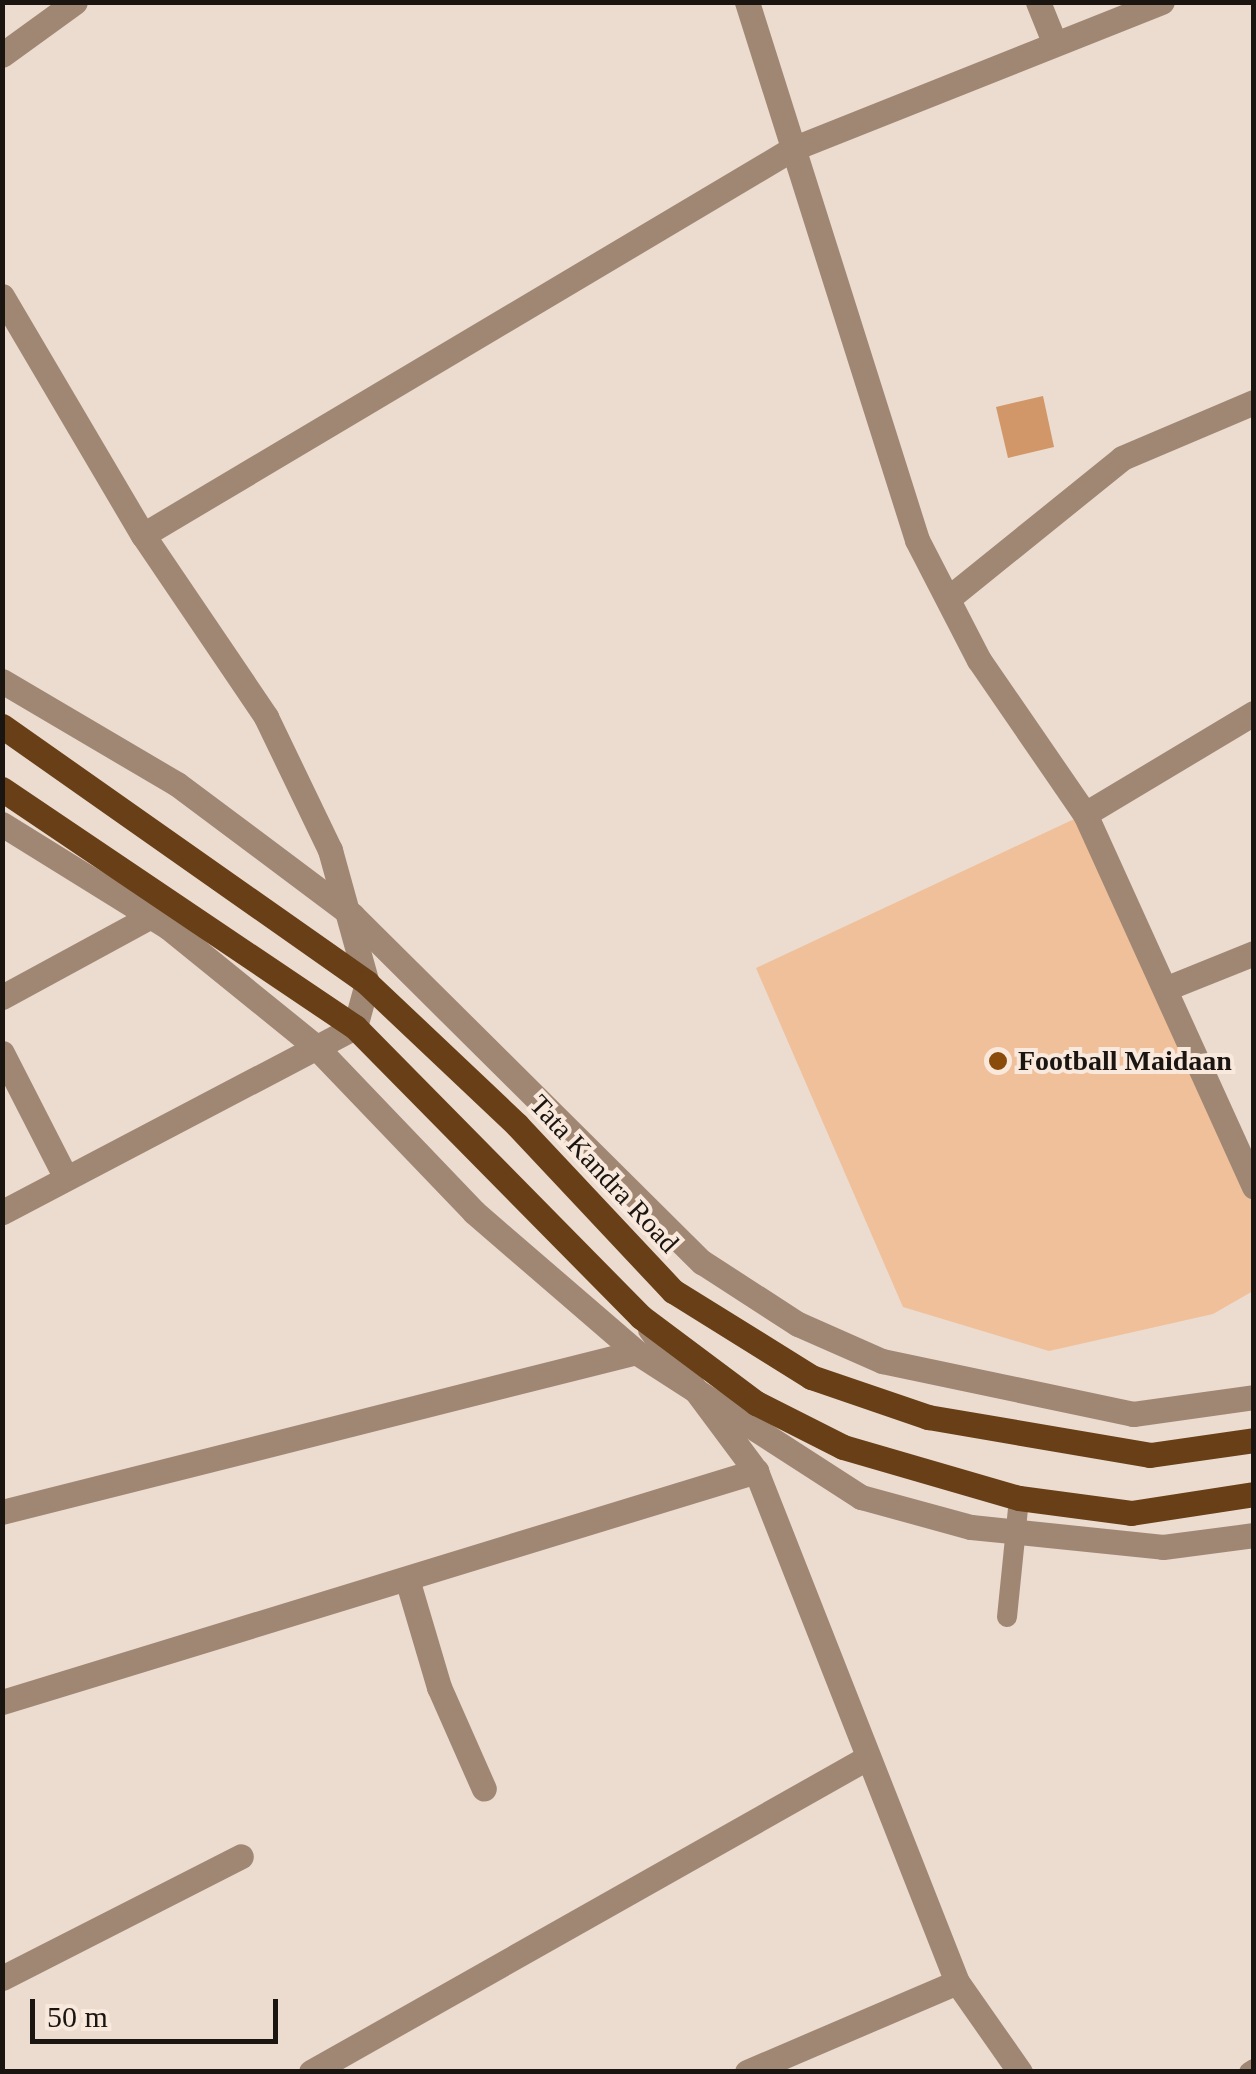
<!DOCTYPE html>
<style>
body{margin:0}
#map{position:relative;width:1256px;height:2074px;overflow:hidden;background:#ecdbcf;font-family:"Times New Roman",serif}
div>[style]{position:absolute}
.green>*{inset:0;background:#efc09a}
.building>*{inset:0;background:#d19768}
.service>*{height:20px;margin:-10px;padding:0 10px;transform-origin:10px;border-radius:10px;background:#a08773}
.minor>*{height:25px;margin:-12.5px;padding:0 12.5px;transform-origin:12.5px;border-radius:12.5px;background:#a08773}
.tertiary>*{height:25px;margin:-12.5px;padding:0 12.5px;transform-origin:12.5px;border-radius:12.5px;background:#a08773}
.primary>*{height:25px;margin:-12.5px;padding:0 12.5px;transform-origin:12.5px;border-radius:12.5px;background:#693f17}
.dots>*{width:28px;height:28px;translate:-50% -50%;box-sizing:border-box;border:5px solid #f9e8dc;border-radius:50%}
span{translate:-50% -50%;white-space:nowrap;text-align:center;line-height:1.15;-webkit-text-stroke:8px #f9e8dc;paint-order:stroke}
.poi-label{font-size:28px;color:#1b1511;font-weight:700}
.left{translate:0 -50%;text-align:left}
.street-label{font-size:28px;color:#1b1511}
.frame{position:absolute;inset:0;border:5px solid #1b1511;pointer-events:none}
.scale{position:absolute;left:30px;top:1999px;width:248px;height:45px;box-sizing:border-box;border:5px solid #1b1511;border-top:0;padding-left:12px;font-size:30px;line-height:35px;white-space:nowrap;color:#1b1511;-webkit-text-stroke:8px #f9e8dc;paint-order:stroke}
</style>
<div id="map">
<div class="green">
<i style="clip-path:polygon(1085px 814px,1253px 1186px,1253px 1291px,1213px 1314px,1049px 1351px,903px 1307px,756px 968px)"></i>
</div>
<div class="building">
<i style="clip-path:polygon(1043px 396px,1054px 447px,1008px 458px,996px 407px)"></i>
</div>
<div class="service">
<i style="left:1007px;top:1617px;width:120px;rotate:-84.2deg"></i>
<i style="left:1249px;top:2072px;width:6px;rotate:-31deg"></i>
</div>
<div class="minor">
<i style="left:747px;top:2px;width:564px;rotate:72.46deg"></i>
<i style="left:917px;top:540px;width:135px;rotate:62.7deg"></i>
<i style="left:979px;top:660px;width:187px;rotate:55.5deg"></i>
<i style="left:1085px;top:814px;width:409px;rotate:65.6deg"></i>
<i style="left:1038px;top:2px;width:45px;rotate:68deg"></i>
<i style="left:2px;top:55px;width:90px;rotate:-36deg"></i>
<i style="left:2px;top:296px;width:277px;rotate:59.5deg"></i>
<i style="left:143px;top:535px;width:220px;rotate:55.9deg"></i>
<i style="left:266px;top:717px;width:148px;rotate:64.3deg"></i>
<i style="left:330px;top:850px;width:138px;rotate:74.5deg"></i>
<i style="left:367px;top:983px;width:46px;rotate:105.3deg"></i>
<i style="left:355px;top:1027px;width:399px;rotate:152.3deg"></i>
<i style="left:143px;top:535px;width:755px;rotate:-30.74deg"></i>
<i style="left:792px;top:149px;width:398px;rotate:-21.7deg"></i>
<i style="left:950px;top:597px;width:221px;rotate:-38.9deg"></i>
<i style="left:1122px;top:458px;width:143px;rotate:-23deg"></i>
<i style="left:1085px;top:814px;width:197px;rotate:-30.9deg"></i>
<i style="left:1167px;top:988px;width:94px;rotate:-21.9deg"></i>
<i style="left:2px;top:997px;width:170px;rotate:-28.5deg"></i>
<i style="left:2px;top:1053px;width:140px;rotate:62.9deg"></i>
<i style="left:650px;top:1329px;width:177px;rotate:53.3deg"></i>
<i style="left:756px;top:1471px;width:549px;rotate:68.53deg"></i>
<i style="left:957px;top:1982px;width:110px;rotate:55deg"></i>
<i style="left:2px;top:1512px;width:654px;rotate:-14.16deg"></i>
<i style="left:407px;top:1579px;width:113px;rotate:73.5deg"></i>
<i style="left:439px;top:1687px;width:111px;rotate:66.2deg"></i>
<i style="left:2px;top:1702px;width:789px;rotate:-17.03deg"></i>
<i style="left:2px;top:1978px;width:268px;rotate:-27deg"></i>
<i style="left:311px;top:2072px;width:636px;rotate:-29.47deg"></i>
<i style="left:747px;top:2072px;width:228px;rotate:-23.2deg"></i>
</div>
<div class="tertiary">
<i style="left:2px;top:681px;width:203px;rotate:30.5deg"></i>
<i style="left:177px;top:784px;width:219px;rotate:36.8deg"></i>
<i style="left:352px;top:915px;width:493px;rotate:44.8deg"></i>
<i style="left:702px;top:1262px;width:114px;rotate:32.9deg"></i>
<i style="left:798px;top:1324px;width:92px;rotate:23.8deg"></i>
<i style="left:882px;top:1361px;width:257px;rotate:11.9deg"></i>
<i style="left:1133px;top:1414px;width:122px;rotate:-8deg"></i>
<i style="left:2px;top:824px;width:195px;rotate:31.8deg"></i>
<i style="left:168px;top:927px;width:191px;rotate:39deg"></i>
<i style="left:316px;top:1047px;width:228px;rotate:46.2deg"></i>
<i style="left:474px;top:1212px;width:214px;rotate:40.8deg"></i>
<i style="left:636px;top:1352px;width:268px;rotate:32.8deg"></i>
<i style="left:861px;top:1497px;width:114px;rotate:15.3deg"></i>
<i style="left:971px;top:1527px;width:193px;rotate:5.9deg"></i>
<i style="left:1163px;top:1547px;width:92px;rotate:-7.5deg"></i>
</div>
<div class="primary">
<i style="left:2px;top:726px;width:446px;rotate:35.1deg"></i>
<i style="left:367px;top:983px;width:207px;rotate:43.4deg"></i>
<i style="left:517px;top:1125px;width:228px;rotate:46.8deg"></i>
<i style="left:673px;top:1291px;width:163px;rotate:31.9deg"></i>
<i style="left:811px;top:1377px;width:124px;rotate:18.9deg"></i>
<i style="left:928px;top:1417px;width:225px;rotate:9.7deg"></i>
<i style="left:1150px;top:1455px;width:105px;rotate:-8.2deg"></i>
<i style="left:2px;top:789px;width:426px;rotate:34deg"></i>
<i style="left:355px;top:1027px;width:407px;rotate:45.4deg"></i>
<i style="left:641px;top:1317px;width:144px;rotate:36.8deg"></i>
<i style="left:756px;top:1403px;width:97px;rotate:26.8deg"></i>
<i style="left:843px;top:1447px;width:183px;rotate:16.2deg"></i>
<i style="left:1019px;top:1498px;width:113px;rotate:7.6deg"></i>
<i style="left:1131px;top:1513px;width:124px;rotate:-8.8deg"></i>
</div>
<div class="dots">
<i style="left:998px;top:1061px;background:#894c0a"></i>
</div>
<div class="poi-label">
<span class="left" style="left:1018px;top:1061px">Football Maidaan</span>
</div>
<div class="street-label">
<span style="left:604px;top:1174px;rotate:47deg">Tata Kandra Road</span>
</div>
<div class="frame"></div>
<div class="scale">50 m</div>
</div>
